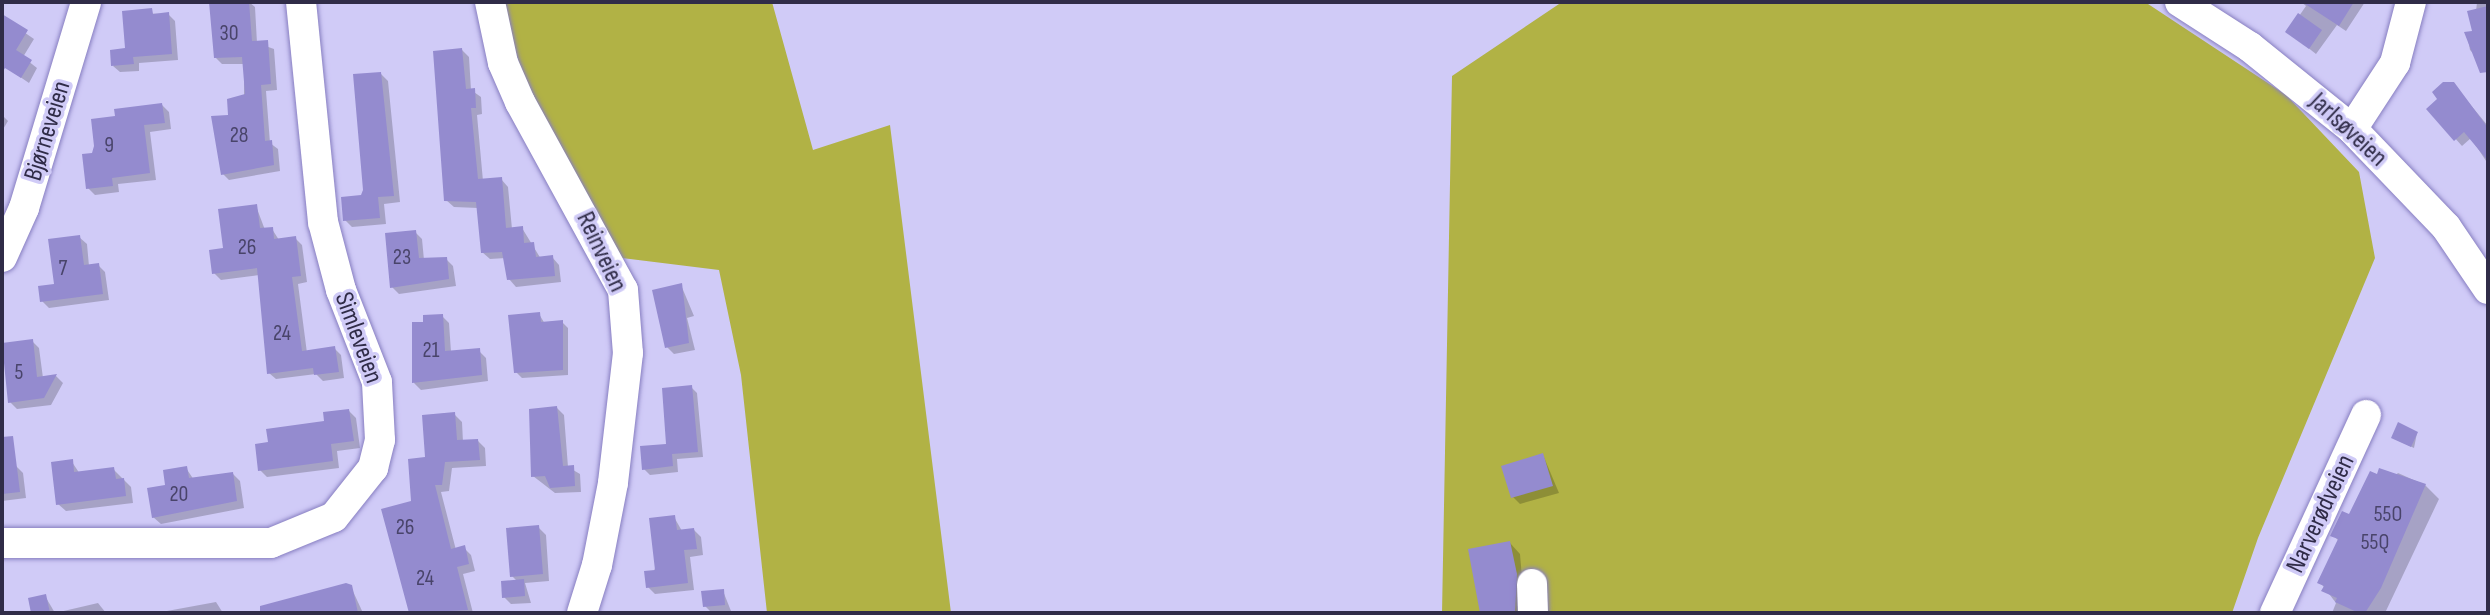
<!DOCTYPE html>
<meta charset="utf-8">
<style>
body{margin:0}
#map{position:relative;width:2490px;height:615px;overflow:hidden;background:#d0cbf7;font-family:"Sofia Sans Condensed",sans-serif}
div>[style]{position:absolute}
.green>*{inset:0;background:#b1b245}
.shadow>*{inset:0;background:#0003}
.building>*{inset:0;background:#948bcf}
.roads{filter:drop-shadow(0 0 2px #877ec1) drop-shadow(0 0 2px #877ec1)}
.minor>*{height:30px;margin:-15px;padding:0 15px;transform-origin:15px;border-radius:15px;background:#fff}
span{translate:-50% -50%;white-space:nowrap;text-align:center;line-height:1.15;-webkit-text-stroke:7px #d0cbf7;paint-order:stroke}
.number-label{font-size:22px;color:#49446a}
.number-label span{-webkit-text-stroke-width:0}
.street-label{font-size:26px;color:#302c48}
.frame{position:absolute;inset:0;border:4px solid #302c48;pointer-events:none}
</style>
<div id="map">
<div class="green">
<i style="clip-path:polygon(502px 2px,772px 2px,813px 150px,890px 125px,951px 613px,767px 613px,741px 375px,719px 270px,622px 258px,524px 81px)"></i>
<i style="clip-path:polygon(1562px 2px,2145px 2px,2286px 95px,2359px 172px,2375px 258px,2258px 538px,2232px 613px,1442px 613px,1452px 76px)"></i>
</div>
<div class="shadow">
<i style="clip-path:polygon(211px 2px,249px 2px,255px 7px,257px 43px,274px 49px,277px 90px,266px 91px,270px 143px,278px 149px,280px 171px,229px 180px,223px 174px,230px 116px,244px 100px,244px 64px,222px 64px,215px 57px)"></i>
<i style="clip-path:polygon(2301px 2px,2365px 2px,2346px 31px,2337px 25px,2316px 54px,2288px 32px,2306px 6px)"></i>
<i style="clip-path:polygon(2477px 2px,2488px 2px,2488px 56px,2477px 57px,2470px 50px,2467px 34px,2474px 32px)"></i>
<i style="clip-path:polygon(124px 13px,168px 14px,175px 21px,178px 60px,139px 63px,139px 71px,120px 72px,113px 66px,128px 50px)"></i>
<i style="clip-path:polygon(2px 17px,34px 39px,23px 57px,37px 68px,29px 83px,4px 66px)"></i>
<i style="clip-path:polygon(462px 50px,469px 57px,471px 90px,481px 97px,482px 114px,477px 115px,483px 181px,501px 179px,508px 187px,512px 229px,522px 228px,541px 259px,552px 257px,559px 265px,561px 282px,516px 287px,509px 279px,506px 258px,490px 259px,482px 252px,478px 208px,454px 207px,446px 200px)"></i>
<i style="clip-path:polygon(381px 74px,388px 81px,400px 202px,384px 204px,386px 224px,352px 227px,345px 220px,362px 197px)"></i>
<i style="clip-path:polygon(2460px 92px,2488px 126px,2488px 164px,2471px 138px,2462px 146px,2429px 109px)"></i>
<i style="clip-path:polygon(162px 105px,169px 112px,171px 129px,150px 132px,156px 180px,118px 184px,119px 192px,95px 195px,88px 188px,93px 155px,117px 118px)"></i>
<i style="clip-path:polygon(2px 115px,8px 121px,2px 131px)"></i>
<i style="clip-path:polygon(256px 206px,265px 230px,272px 229px,279px 240px,295px 238px,302px 245px,307px 282px,298px 284px,307px 353px,334px 348px,341px 355px,344px 378px,323px 381px,316px 374px,276px 379px,269px 373px,259px 275px,221px 280px,214px 273px)"></i>
<i style="clip-path:polygon(415px 232px,422px 239px,424px 260px,446px 259px,453px 266px,456px 286px,399px 294px,392px 287px)"></i>
<i style="clip-path:polygon(79px 237px,87px 244px,89px 266px,98px 265px,105px 272px,109px 300px,49px 308px,42px 301px,56px 285px)"></i>
<i style="clip-path:polygon(681px 285px,694px 316px,687px 318px,695px 350px,674px 354px,667px 347px)"></i>
<i style="clip-path:polygon(539px 314px,545px 324px,562px 322px,568px 328px,568px 375px,522px 378px,516px 372px)"></i>
<i style="clip-path:polygon(442px 316px,449px 323px,451px 352px,479px 351px,486px 358px,488px 381px,421px 390px,414px 383px,425px 324px)"></i>
<i style="clip-path:polygon(32px 341px,39px 348px,43px 378px,56px 376px,63px 383px,51px 405px,17px 409px,10px 402px)"></i>
<i style="clip-path:polygon(691px 387px,697px 393px,703px 457px,677px 459px,678px 472px,650px 475px,644px 469px,669px 446px)"></i>
<i style="clip-path:polygon(557px 408px,564px 415px,568px 467px,580px 474px,581px 492px,555px 493px,533px 476px)"></i>
<i style="clip-path:polygon(349px 411px,356px 418px,360px 448px,337px 451px,339px 468px,267px 477px,260px 470px)"></i>
<i style="clip-path:polygon(455px 415px,462px 422px,463px 442px,478px 441px,485px 448px,486px 466px,452px 468px,449px 491px,441px 492px,456px 550px,464px 548px,471px 555px,475px 571px,463px 574px,473px 613px,412px 613px,384px 510px,413px 503px,427px 459px)"></i>
<i style="clip-path:polygon(2417px 433px,2414px 448px,2397px 440px)"></i>
<i style="clip-path:polygon(1543px 455px,1559px 493px,1520px 504px,1513px 497px)"></i>
<i style="clip-path:polygon(72px 462px,80px 474px,113px 469px,131px 487px,133px 503px,66px 511px,58px 504px)"></i>
<i style="clip-path:polygon(16px 466px,23px 473px,26px 498px,2px 501px,2px 468px)"></i>
<i style="clip-path:polygon(186px 468px,194px 480px,233px 474px,240px 481px,244px 508px,161px 524px,153px 517px,167px 487px)"></i>
<i style="clip-path:polygon(2398px 473px,2425px 485px,2439px 499px,2385px 613px,2332px 613px,2336px 603px,2320px 582px,2339px 541px,2333px 535px)"></i>
<i style="clip-path:polygon(674px 517px,682px 531px,694px 530px,701px 537px,703px 555px,690px 557px,694px 590px,655px 594px,648px 587px)"></i>
<i style="clip-path:polygon(539px 528px,546px 535px,549px 581px,525px 583px,531px 603px,511px 604px,504px 597px,517px 581px,512px 576px)"></i>
<i style="clip-path:polygon(1510px 543px,1520px 554px,1525px 613px,1482px 613px)"></i>
<i style="clip-path:polygon(351px 587px,363px 613px,269px 613px)"></i>
<i style="clip-path:polygon(723px 591px,731px 611px,712px 613px,705px 606px)"></i>
<i style="clip-path:polygon(45px 596px,55px 613px,33px 613px)"></i>
<i style="clip-path:polygon(216px 602px,223px 613px,156px 613px)"></i>
<i style="clip-path:polygon(98px 603px,106px 613px,55px 613px)"></i>
</div>
<div class="building">
<i style="clip-path:polygon(209px 2px,249px 2px,252px 41px,268px 40px,271px 84px,261px 85px,265px 141px,272px 140px,274px 165px,221px 175px,211px 116px,228px 115px,227px 99px,245px 94px,242px 57px,214px 58px)"></i>
<i style="clip-path:polygon(2302px 2px,2354px 2px,2339px 26px)"></i>
<i style="clip-path:polygon(2488px 6px,2488px 72px,2480px 73px,2464px 32px,2472px 31px,2467px 11px)"></i>
<i style="clip-path:polygon(152px 8px,153px 14px,169px 12px,172px 54px,133px 57px,134px 64px,111px 66px,110px 50px,125px 48px,122px 11px)"></i>
<i style="clip-path:polygon(2298px 13px,2322px 30px,2309px 49px,2285px 32px)"></i>
<i style="clip-path:polygon(2px 14px,28px 30px,16px 50px,32px 60px,21px 78px,5px 68px,2px 73px)"></i>
<i style="clip-path:polygon(462px 48px,466px 89px,475px 88px,476px 108px,471px 108px,478px 179px,502px 177px,506px 228px,523px 226px,524px 243px,534px 242px,536px 257px,553px 255px,555px 276px,507px 280px,502px 252px,481px 253px,476px 202px,444px 201px,433px 51px)"></i>
<i style="clip-path:polygon(381px 72px,394px 196px,378px 197px,380px 218px,343px 221px,341px 197px,361px 195px,363px 190px,353px 74px)"></i>
<i style="clip-path:polygon(2443px 82px,2454px 82px,2488px 128px,2488px 161px,2464px 132px,2454px 141px,2426px 109px,2437px 99px,2432px 92px)"></i>
<i style="clip-path:polygon(162px 103px,165px 123px,144px 125px,150px 173px,112px 178px,113px 186px,86px 189px,82px 154px,92px 153px,94px 146px,91px 119px,115px 116px,114px 109px)"></i>
<i style="clip-path:polygon(257px 204px,260px 228px,273px 227px,274px 239px,296px 236px,301px 276px,292px 277px,302px 351px,335px 346px,339px 372px,314px 375px,313px 368px,267px 374px,257px 268px,212px 274px,209px 250px,223px 248px,218px 209px)"></i>
<i style="clip-path:polygon(416px 230px,419px 258px,447px 257px,449px 279px,390px 288px,385px 233px)"></i>
<i style="clip-path:polygon(80px 235px,84px 265px,99px 263px,103px 294px,40px 302px,38px 286px,54px 284px,48px 239px)"></i>
<i style="clip-path:polygon(682px 283px,689px 343px,665px 348px,652px 290px)"></i>
<i style="clip-path:polygon(540px 312px,541px 322px,563px 320px,563px 370px,514px 373px,508px 315px)"></i>
<i style="clip-path:polygon(443px 314px,445px 351px,480px 348px,482px 375px,412px 383px,412px 322px,423px 322px,423px 315px)"></i>
<i style="clip-path:polygon(33px 339px,37px 377px,57px 374px,44px 398px,8px 403px,2px 343px)"></i>
<i style="clip-path:polygon(692px 385px,698px 452px,672px 454px,673px 466px,642px 470px,640px 446px,666px 444px,662px 388px)"></i>
<i style="clip-path:polygon(557px 406px,563px 466px,574px 465px,575px 486px,550px 488px,545px 476px,531px 477px,529px 409px)"></i>
<i style="clip-path:polygon(349px 409px,354px 441px,331px 444px,333px 461px,258px 471px,255px 444px,268px 442px,266px 429px,324px 421px,323px 412px)"></i>
<i style="clip-path:polygon(455px 412px,457px 440px,478px 439px,480px 460px,445px 462px,442px 485px,435px 485px,451px 549px,465px 545px,469px 564px,457px 567px,468px 610px,409px 613px,381px 509px,411px 501px,408px 459px,425px 457px,422px 415px)"></i>
<i style="clip-path:polygon(2398px 422px,2418px 432px,2411px 447px,2391px 438px)"></i>
<i style="clip-path:polygon(13px 436px,20px 492px,2px 494px,2px 437px)"></i>
<i style="clip-path:polygon(1543px 453px,1553px 486px,1511px 498px,1501px 466px)"></i>
<i style="clip-path:polygon(73px 459px,74px 472px,114px 467px,116px 479px,124px 478px,126px 496px,56px 505px,51px 462px)"></i>
<i style="clip-path:polygon(187px 466px,189px 478px,233px 472px,237px 501px,152px 518px,147px 488px,165px 485px,163px 470px)"></i>
<i style="clip-path:polygon(2379px 468px,2426px 484px,2381px 588px,2365px 613px,2359px 613px,2335px 602px,2337px 598px,2321px 591px,2324px 586px,2317px 583px,2338px 539px,2330px 536px,2342px 511px,2349px 514px,2370px 471px,2377px 474px)"></i>
<i style="clip-path:polygon(675px 515px,677px 530px,694px 528px,697px 549px,684px 550px,688px 583px,646px 588px,644px 571px,655px 570px,649px 518px)"></i>
<i style="clip-path:polygon(539px 525px,543px 574px,510px 577px,506px 528px)"></i>
<i style="clip-path:polygon(1510px 541px,1517px 574px,1515px 613px,1480px 613px,1468px 549px)"></i>
<i style="clip-path:polygon(524px 579px,525px 596px,502px 598px,501px 581px)"></i>
<i style="clip-path:polygon(346px 583px,352px 585px,358px 613px,260px 613px,260px 606px)"></i>
<i style="clip-path:polygon(724px 589px,725px 605px,703px 607px,701px 591px)"></i>
<i style="clip-path:polygon(46px 594px,50px 613px,31px 613px,28px 598px)"></i>
</div>
<div class="roads">
<div class="minor">
<i style="left:490px;top:2px;width:62px;rotate:78deg"></i>
<i style="left:503px;top:63px;width:43px;rotate:66.4deg"></i>
<i style="left:520px;top:102px;width:214px;rotate:61.3deg"></i>
<i style="left:623px;top:290px;width:63px;rotate:85.5deg"></i>
<i style="left:628px;top:353px;width:131px;rotate:96.6deg"></i>
<i style="left:613px;top:483px;width:84px;rotate:101deg"></i>
<i style="left:597px;top:565px;width:50px;rotate:107.4deg"></i>
<i style="left:2180px;top:2px;width:83px;rotate:32.7deg"></i>
<i style="left:2250px;top:47px;width:131px;rotate:38.8deg"></i>
<i style="left:2352px;top:129px;width:136px;rotate:46.2deg"></i>
<i style="left:2446px;top:227px;width:75px;rotate:55.9deg"></i>
<i style="left:2352px;top:129px;width:79px;rotate:-56.9deg"></i>
<i style="left:2395px;top:63px;width:63px;rotate:-75.3deg"></i>
<i style="left:2px;top:257px;width:54px;rotate:-65.8deg"></i>
<i style="left:24px;top:208px;width:215px;rotate:-73.2deg"></i>
<i style="left:2px;top:543px;width:269px"></i>
<i style="left:271px;top:543px;width:68px;rotate:-22.4deg"></i>
<i style="left:334px;top:517px;width:63px;rotate:-51.5deg"></i>
<i style="left:373px;top:468px;width:29px;rotate:-76deg"></i>
<i style="left:380px;top:440px;width:58px;rotate:-93deg"></i>
<i style="left:377px;top:382px;width:99px;rotate:-111.4deg"></i>
<i style="left:341px;top:290px;width:70px;rotate:-104.8deg"></i>
<i style="left:323px;top:222px;width:221px;rotate:-95.7deg"></i>
<i style="left:1532px;top:584px;width:29px;rotate:88deg"></i>
<i style="left:2275px;top:613px;width:218px;rotate:-65.3deg"></i>
</div>
</div>
<div class="number-label">
<span style="left:229px;top:34px">30</span>
<span style="left:239px;top:136px">28</span>
<span style="left:109px;top:146px">9</span>
<span style="left:247px;top:248px">26</span>
<span style="left:402px;top:258px">23</span>
<span style="left:63px;top:269px">7</span>
<span style="left:282px;top:334px">24</span>
<span style="left:431px;top:351px">21</span>
<span style="left:19px;top:373px">5</span>
<span style="left:179px;top:495px">20</span>
<span style="left:2388px;top:515px">55O</span>
<span style="left:405px;top:528px">26</span>
<span style="left:2375px;top:543px">55Q</span>
<span style="left:425px;top:579px">24</span>
</div>
<div class="street-label">
<span style="left:2348px;top:130px;rotate:43deg">Jarlsøveien</span>
<span style="left:48px;top:131px;rotate:-73deg">Bjørneveien</span>
<span style="left:601px;top:252px;rotate:65deg">Reinveien</span>
<span style="left:358px;top:338px;rotate:70deg">Simleveien</span>
<span style="left:2321px;top:514px;rotate:-65deg">Narverødveien</span>
</div>
<div class="frame"></div>
</div>
